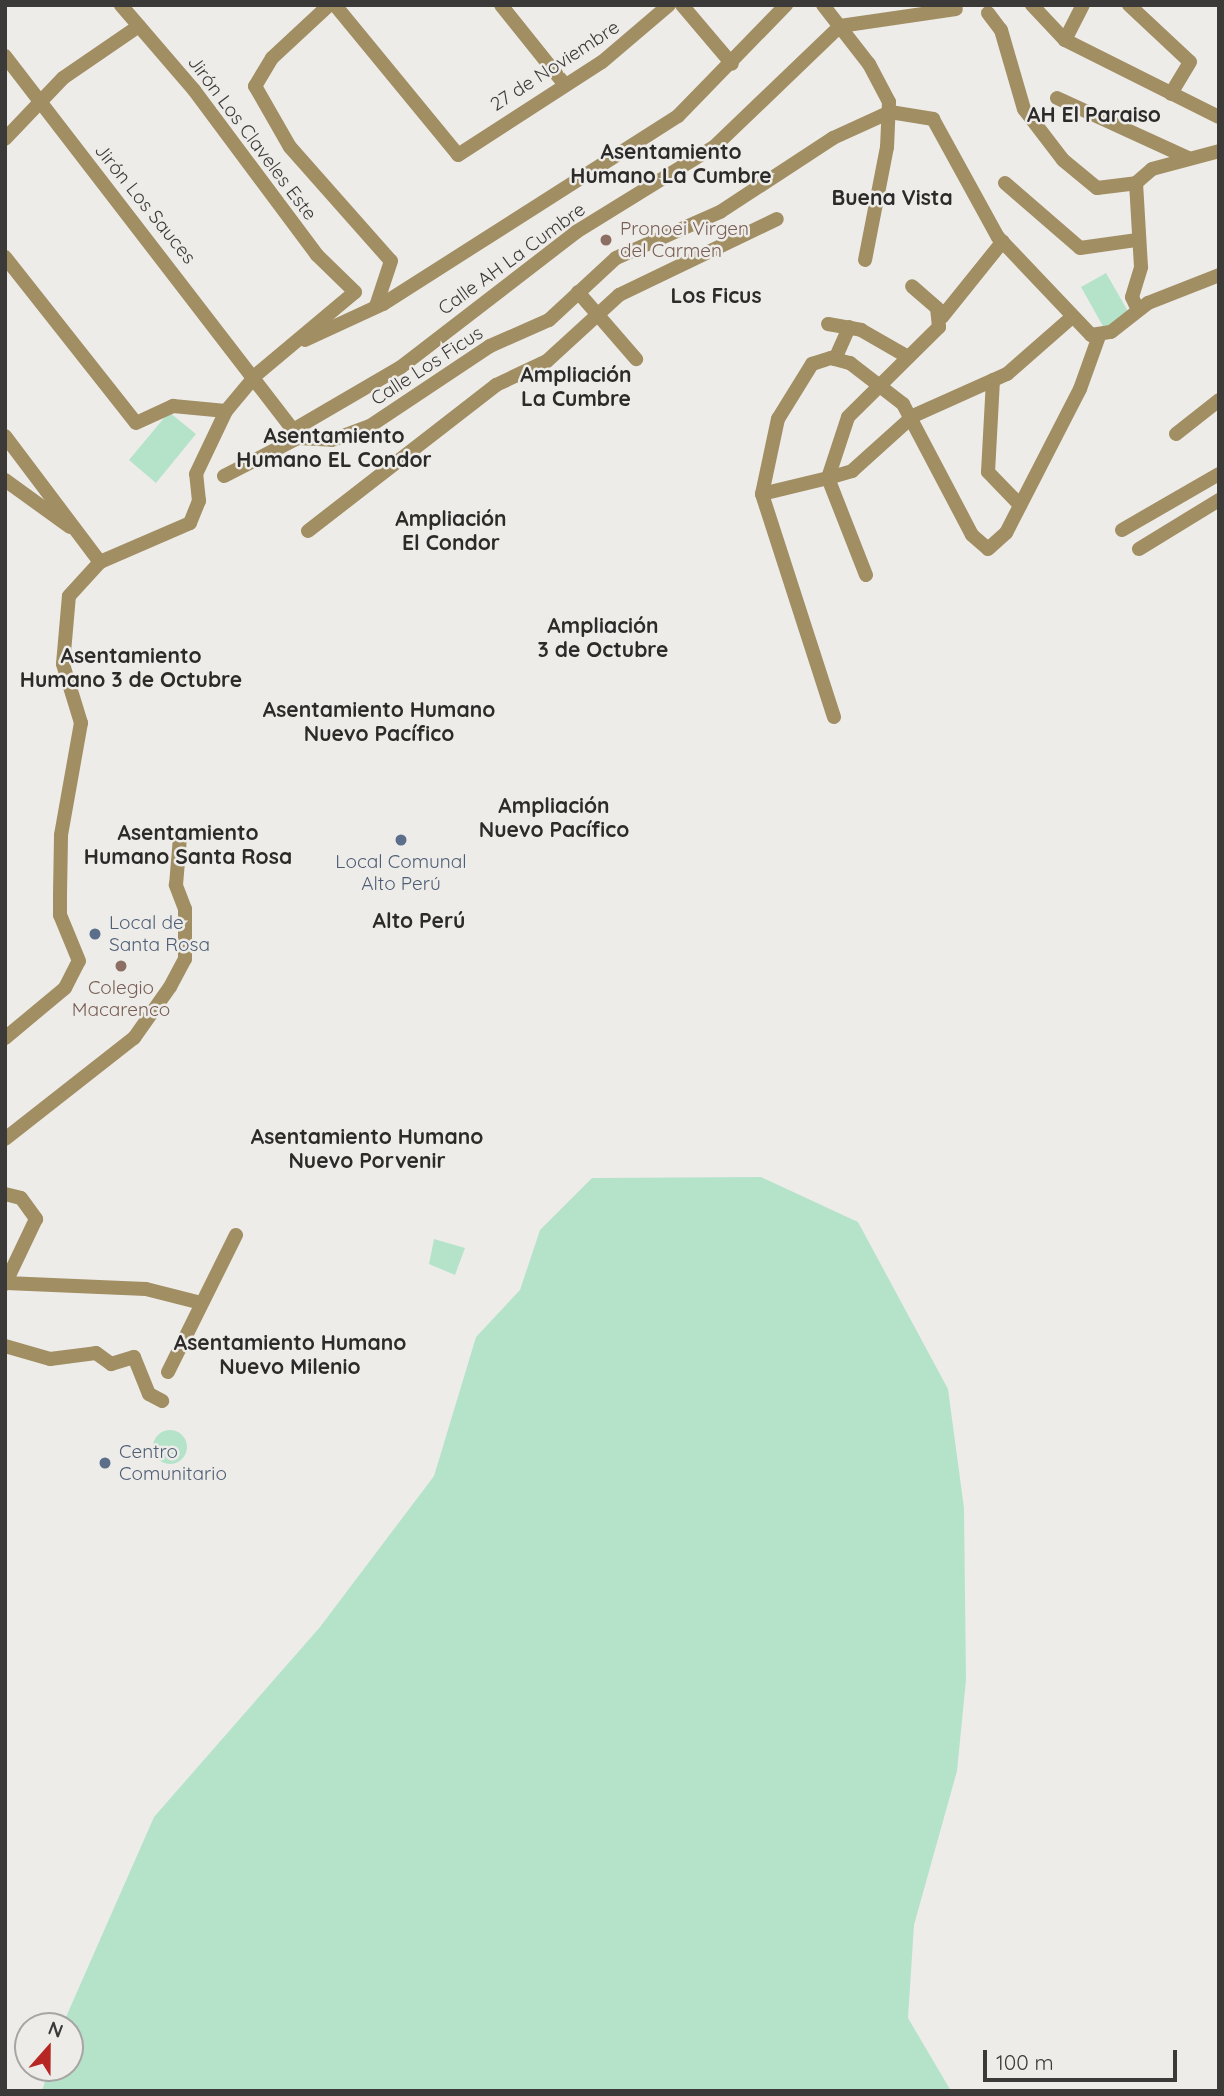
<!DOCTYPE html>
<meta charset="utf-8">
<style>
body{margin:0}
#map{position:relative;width:1224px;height:2096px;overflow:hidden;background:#eeece9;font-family:Quicksand,sans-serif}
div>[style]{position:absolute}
.green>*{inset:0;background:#b5e3ca}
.round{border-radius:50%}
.street>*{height:14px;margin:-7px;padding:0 7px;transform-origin:7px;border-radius:7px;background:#a18e63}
.dots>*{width:19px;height:19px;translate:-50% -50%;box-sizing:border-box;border:4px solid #eeece9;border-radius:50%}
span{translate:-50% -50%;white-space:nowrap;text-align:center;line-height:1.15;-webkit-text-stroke:5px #eeece9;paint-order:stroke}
.street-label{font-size:19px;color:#3b3a39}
.education-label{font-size:19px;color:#785e54}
.left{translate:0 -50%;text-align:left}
.service-label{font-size:19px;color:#4e5e75}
.neighbourhood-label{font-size:21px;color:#2c2b29;font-weight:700}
.frame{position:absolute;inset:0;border:7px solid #3b3a39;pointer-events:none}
.north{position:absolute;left:14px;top:2012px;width:70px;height:70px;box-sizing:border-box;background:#eeece9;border:2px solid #a6a5a3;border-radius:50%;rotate:21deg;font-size:19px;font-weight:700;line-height:28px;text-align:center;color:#3b3a39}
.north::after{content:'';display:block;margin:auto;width:24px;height:32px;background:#b62723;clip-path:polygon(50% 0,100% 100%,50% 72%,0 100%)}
.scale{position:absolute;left:983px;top:2050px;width:194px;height:32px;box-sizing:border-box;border:4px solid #3b3a39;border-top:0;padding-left:9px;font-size:21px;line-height:24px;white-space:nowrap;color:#3b3a39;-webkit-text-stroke:5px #eeece9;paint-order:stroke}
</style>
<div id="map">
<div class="green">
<i style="clip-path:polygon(1106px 273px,1129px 313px,1104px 328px,1081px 287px)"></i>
<i style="clip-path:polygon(169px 412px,196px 434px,156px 483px,129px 460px)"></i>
<i style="clip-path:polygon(761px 1177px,858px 1222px,948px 1389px,964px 1508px,966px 1680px,957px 1771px,914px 1925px,908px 2018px,951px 2091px,42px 2091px,49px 2068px,70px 2068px,70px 2026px,62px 2026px,154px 1817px,320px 1627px,434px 1476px,476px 1337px,520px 1290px,540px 1230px,592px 1178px)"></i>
<i style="clip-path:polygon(434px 1239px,465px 1248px,455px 1275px,429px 1264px)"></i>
<i class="round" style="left:153px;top:1430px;width:34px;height:34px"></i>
</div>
<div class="street">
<i style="left:329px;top:5px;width:78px;rotate:137.1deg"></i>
<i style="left:272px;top:58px;width:33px;rotate:121deg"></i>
<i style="left:255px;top:86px;width:70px;rotate:60.2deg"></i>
<i style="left:290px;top:147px;width:152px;rotate:48.5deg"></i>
<i style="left:391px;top:261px;width:47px;rotate:108.4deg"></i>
<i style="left:335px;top:5px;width:194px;rotate:50.6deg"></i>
<i style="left:458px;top:155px;width:171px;rotate:-32.9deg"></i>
<i style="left:602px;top:62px;width:88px;rotate:-40.4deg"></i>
<i style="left:501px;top:5px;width:102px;rotate:51.3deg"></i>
<i style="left:682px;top:5px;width:77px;rotate:49.7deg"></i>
<i style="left:823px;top:5px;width:75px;rotate:52.1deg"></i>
<i style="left:869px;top:64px;width:43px;rotate:62.2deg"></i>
<i style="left:889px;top:102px;width:45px;rotate:92.5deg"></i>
<i style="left:887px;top:147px;width:115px;rotate:101deg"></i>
<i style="left:1032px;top:5px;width:48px;rotate:46.7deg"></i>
<i style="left:1065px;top:40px;width:172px;rotate:26.6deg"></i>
<i style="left:1129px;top:5px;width:83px;rotate:43.1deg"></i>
<i style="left:1190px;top:62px;width:37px;rotate:121deg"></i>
<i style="left:988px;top:13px;width:21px;rotate:53deg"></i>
<i style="left:1001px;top:30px;width:82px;rotate:73.8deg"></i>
<i style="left:1024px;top:109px;width:64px;rotate:52.6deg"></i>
<i style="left:1063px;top:160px;width:44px;rotate:39.5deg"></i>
<i style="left:1097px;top:188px;width:39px;rotate:-7deg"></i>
<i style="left:1065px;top:40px;width:39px;rotate:-63deg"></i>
<i style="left:5px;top:56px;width:481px;rotate:52.4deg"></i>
<i style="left:1057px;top:98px;width:144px;rotate:24.6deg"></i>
<i style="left:5px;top:139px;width:84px;rotate:-46.4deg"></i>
<i style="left:63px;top:78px;width:92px;rotate:-34.4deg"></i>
<i style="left:1005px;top:183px;width:99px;rotate:40.9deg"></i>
<i style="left:1080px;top:248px;width:58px;rotate:-8deg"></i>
<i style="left:5px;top:257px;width:211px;rotate:51.7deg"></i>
<i style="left:136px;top:423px;width:41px;rotate:-24.7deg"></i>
<i style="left:173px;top:406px;width:53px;rotate:5.4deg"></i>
<i style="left:578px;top:292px;width:89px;rotate:49.1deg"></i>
<i style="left:1138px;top:310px;width:14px;rotate:-115deg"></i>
<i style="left:1132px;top:297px;width:31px;rotate:-73deg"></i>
<i style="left:1141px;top:267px;width:84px;rotate:-93.4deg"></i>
<i style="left:1136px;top:183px;width:21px;rotate:-41deg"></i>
<i style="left:1152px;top:169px;width:69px;rotate:-15deg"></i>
<i style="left:942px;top:317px;width:97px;rotate:-51.2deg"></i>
<i style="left:828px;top:324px;width:34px;rotate:10deg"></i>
<i style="left:861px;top:330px;width:54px;rotate:29.9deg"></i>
<i style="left:305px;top:340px;width:86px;rotate:-24.8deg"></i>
<i style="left:383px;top:304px;width:350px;rotate:-32.5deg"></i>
<i style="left:678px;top:116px;width:155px;rotate:-45.8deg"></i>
<i style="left:835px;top:359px;width:35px;rotate:-66deg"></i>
<i style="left:993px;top:380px;width:92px;rotate:93.1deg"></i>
<i style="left:988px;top:472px;width:46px;rotate:45.9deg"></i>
<i style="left:293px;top:430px;width:125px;rotate:-30.3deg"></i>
<i style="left:401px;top:367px;width:221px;rotate:-37.6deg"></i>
<i style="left:576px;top:232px;width:163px;rotate:-31.7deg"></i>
<i style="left:715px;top:146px;width:173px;rotate:-43.8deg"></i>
<i style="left:840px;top:26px;width:117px;rotate:-8.3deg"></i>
<i style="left:1176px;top:434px;width:55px;rotate:-38.3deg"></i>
<i style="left:5px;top:436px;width:158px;rotate:53deg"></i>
<i style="left:224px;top:476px;width:83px;rotate:-27.2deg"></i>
<i style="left:298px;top:438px;width:34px;rotate:3deg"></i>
<i style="left:332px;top:440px;width:40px;rotate:-20.2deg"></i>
<i style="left:370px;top:426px;width:144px;rotate:-33.7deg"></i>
<i style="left:490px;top:346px;width:64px;rotate:-23.8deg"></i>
<i style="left:549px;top:320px;width:91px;rotate:-42.8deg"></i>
<i style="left:616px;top:258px;width:114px;rotate:-23.9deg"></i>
<i style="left:720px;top:212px;width:135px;rotate:-33.2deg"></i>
<i style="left:833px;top:138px;width:63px;rotate:-24.5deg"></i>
<i style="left:890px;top:112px;width:44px;rotate:9.2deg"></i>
<i style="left:933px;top:119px;width:135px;rotate:61.2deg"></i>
<i style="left:998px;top:237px;width:135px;rotate:46.5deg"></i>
<i style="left:1091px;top:335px;width:20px;rotate:-9deg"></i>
<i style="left:1111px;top:332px;width:47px;rotate:-38.1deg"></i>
<i style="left:1148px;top:303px;width:76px;rotate:-21.5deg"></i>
<i style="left:5px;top:480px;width:80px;rotate:35.9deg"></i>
<i style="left:762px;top:494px;width:68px;rotate:-13.6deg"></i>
<i style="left:828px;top:478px;width:64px;rotate:-71.8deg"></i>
<i style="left:848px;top:417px;width:128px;rotate:-44.7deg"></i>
<i style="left:939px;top:327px;width:19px;rotate:-96deg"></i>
<i style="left:937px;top:308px;width:33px;rotate:-139deg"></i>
<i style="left:1122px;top:530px;width:112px;rotate:-30deg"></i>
<i style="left:308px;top:531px;width:238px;rotate:-37.8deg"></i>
<i style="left:496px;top:385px;width:56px;rotate:-25.2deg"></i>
<i style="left:547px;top:361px;width:98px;rotate:-42.5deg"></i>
<i style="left:619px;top:295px;width:175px;rotate:-25.7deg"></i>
<i style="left:1139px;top:549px;width:94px;rotate:-31.5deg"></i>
<i style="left:866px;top:575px;width:104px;rotate:-111.4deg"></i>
<i style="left:828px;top:478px;width:25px;rotate:-16deg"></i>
<i style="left:852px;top:471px;width:82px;rotate:-42deg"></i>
<i style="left:913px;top:416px;width:103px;rotate:-24.1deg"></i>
<i style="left:1007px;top:374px;width:85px;rotate:-41.2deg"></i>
<i style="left:834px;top:717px;width:234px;rotate:-107.9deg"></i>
<i style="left:762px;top:494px;width:77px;rotate:-78deg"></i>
<i style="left:778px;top:419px;width:65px;rotate:-58.3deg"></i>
<i style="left:812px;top:364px;width:20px;rotate:-18deg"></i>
<i style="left:831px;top:358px;width:20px;rotate:15deg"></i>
<i style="left:850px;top:363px;width:67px;rotate:37.7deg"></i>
<i style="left:903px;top:404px;width:148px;rotate:62.2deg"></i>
<i style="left:972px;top:535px;width:21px;rotate:41deg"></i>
<i style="left:988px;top:549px;width:24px;rotate:-42deg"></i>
<i style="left:1006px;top:533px;width:162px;rotate:-62.8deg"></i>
<i style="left:1080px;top:389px;width:56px;rotate:-70.3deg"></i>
<i style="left:5px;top:1038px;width:78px;rotate:-39.8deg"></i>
<i style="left:65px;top:988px;width:30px;rotate:-63deg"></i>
<i style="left:79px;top:961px;width:50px;rotate:-112.4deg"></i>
<i style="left:60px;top:915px;width:21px;rotate:-90deg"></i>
<i style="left:60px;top:894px;width:59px;rotate:-89deg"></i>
<i style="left:61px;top:835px;width:114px;rotate:-79.9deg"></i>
<i style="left:81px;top:723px;width:62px;rotate:-107deg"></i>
<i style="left:63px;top:664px;width:68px;rotate:-85deg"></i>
<i style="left:69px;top:596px;width:46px;rotate:-47.6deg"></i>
<i style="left:100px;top:562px;width:98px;rotate:-23.4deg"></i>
<i style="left:190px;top:523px;width:24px;rotate:-68deg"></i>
<i style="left:199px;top:501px;width:27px;rotate:-96deg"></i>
<i style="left:196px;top:474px;width:70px;rotate:-64.5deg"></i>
<i style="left:226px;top:411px;width:47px;rotate:-50.2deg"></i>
<i style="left:256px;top:375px;width:129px;rotate:-40deg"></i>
<i style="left:355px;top:292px;width:53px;rotate:-135.8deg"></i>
<i style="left:317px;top:255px;width:206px;rotate:-126.7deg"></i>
<i style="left:194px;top:90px;width:112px;rotate:-130.7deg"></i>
<i style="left:5px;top:1139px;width:164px;rotate:-38.1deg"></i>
<i style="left:134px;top:1038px;width:62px;rotate:-54.8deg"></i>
<i style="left:170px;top:987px;width:32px;rotate:-62deg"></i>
<i style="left:185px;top:959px;width:50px;rotate:-90deg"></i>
<i style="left:185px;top:909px;width:26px;rotate:-111deg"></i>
<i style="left:176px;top:885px;width:48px;rotate:-85.2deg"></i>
<i style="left:5px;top:1194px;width:16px;rotate:14deg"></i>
<i style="left:21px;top:1198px;width:26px;rotate:54deg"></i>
<i style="left:36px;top:1219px;width:72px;rotate:115.5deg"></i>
<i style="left:6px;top:1283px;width:140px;rotate:2.5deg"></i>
<i style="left:146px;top:1289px;width:57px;rotate:14.3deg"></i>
<i style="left:5px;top:1346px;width:47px;rotate:16.1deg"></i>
<i style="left:50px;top:1359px;width:46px;rotate:-7.4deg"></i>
<i style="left:96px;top:1353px;width:19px;rotate:36deg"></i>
<i style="left:111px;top:1364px;width:24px;rotate:-17deg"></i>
<i style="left:134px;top:1357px;width:40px;rotate:68deg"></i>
<i style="left:149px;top:1394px;width:15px;rotate:28deg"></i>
<i style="left:168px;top:1372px;width:153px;rotate:-63.6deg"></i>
</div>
<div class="dots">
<i style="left:606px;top:240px;background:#8d6e63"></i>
<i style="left:401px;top:840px;background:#5c6f8a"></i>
<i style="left:95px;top:934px;background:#5c6f8a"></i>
<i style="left:121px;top:966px;background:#8d6e63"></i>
<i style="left:105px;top:1463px;background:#5c6f8a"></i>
</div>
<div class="street-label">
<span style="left:555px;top:66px;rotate:-33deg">27 de Noviembre</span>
<span style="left:252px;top:138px;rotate:53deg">Jirón Los Claveles Este</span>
<span style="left:145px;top:204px;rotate:51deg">Jirón Los Sauces</span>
<span style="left:512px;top:259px;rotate:-36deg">Calle AH La Cumbre</span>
<span style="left:427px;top:366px;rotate:-33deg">Calle Los Ficus</span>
</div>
<div class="education-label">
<span class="left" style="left:620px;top:240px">Pronoei Virgen<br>del Carmen</span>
<span style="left:121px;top:999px">Colegio<br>Macarenco</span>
</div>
<div class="service-label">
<span style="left:401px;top:873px">Local Comunal<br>Alto Perú</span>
<span class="left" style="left:109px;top:934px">Local de<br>Santa Rosa</span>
<span class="left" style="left:119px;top:1463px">Centro<br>Comunitario</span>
</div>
<div class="neighbourhood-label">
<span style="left:1094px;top:114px">AH El Paraiso</span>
<span style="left:671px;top:163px">Asentamiento<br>Humano La Cumbre</span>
<span style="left:892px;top:197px">Buena Vista</span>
<span style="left:716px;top:295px">Los Ficus</span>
<span style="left:576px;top:386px">Ampliación<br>La Cumbre</span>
<span style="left:334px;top:447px">Asentamiento<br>Humano EL Condor</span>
<span style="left:451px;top:530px">Ampliación<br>El Condor</span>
<span style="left:603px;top:637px">Ampliación<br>3 de Octubre</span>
<span style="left:131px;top:667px">Asentamiento<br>Humano 3 de Octubre</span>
<span style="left:379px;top:721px">Asentamiento Humano<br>Nuevo Pacífico</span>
<span style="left:554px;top:817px">Ampliación<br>Nuevo Pacífico</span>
<span style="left:188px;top:844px">Asentamiento<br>Humano Santa Rosa</span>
<span style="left:419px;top:920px">Alto Perú</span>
<span style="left:367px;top:1148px">Asentamiento Humano<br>Nuevo Porvenir</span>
<span style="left:290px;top:1354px">Asentamiento Humano<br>Nuevo Milenio</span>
</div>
<div class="frame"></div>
<div class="north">N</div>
<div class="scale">100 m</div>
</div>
